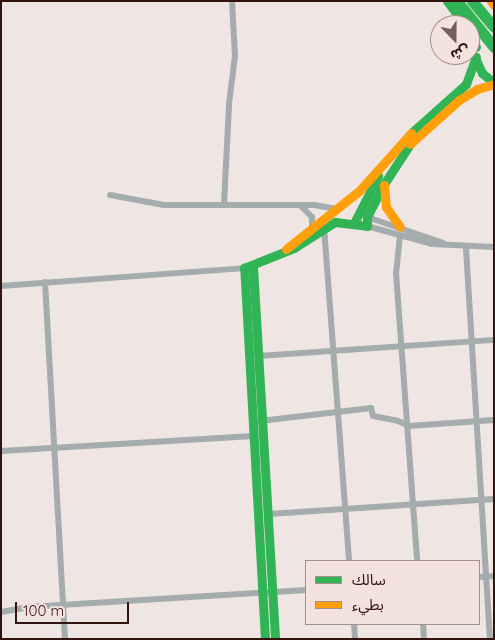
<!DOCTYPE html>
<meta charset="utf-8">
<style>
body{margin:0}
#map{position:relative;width:495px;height:640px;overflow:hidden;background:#efe6e3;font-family:Quicksand,"Noto Sans Arabic",sans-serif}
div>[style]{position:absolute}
.street>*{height:6px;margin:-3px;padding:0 3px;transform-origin:3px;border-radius:3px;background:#a4acad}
.fast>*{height:9px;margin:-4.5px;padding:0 4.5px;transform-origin:4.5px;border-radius:4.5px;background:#30b455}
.slow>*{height:9px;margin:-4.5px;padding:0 4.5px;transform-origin:4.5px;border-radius:4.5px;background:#ff9f0a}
.fast-bridge>*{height:11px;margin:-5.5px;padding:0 5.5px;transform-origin:5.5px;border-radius:5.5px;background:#30b455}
span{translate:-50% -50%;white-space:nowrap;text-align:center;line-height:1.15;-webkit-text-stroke:4px #f4e2de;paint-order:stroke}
.frame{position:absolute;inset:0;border:2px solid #33130e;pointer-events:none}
.legend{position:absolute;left:305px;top:560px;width:175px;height:65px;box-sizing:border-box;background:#f4e2de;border:1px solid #a78f8b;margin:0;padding:6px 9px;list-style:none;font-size:15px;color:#33130e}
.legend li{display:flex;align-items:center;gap:10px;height:25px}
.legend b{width:25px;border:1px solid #a78f8b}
.north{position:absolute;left:430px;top:15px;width:50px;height:50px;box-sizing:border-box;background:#f4e2de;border:1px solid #a78f8b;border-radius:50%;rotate:158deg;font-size:14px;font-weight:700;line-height:20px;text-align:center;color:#33130e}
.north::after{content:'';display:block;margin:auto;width:18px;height:22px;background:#755d59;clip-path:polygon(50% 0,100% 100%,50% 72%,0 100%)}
.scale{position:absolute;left:15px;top:602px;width:114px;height:22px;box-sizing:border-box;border:2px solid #33130e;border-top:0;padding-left:6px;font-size:15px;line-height:18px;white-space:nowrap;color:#33130e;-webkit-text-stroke:4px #f4e2de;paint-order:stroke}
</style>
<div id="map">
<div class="street">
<i style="left:110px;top:195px;width:55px;rotate:10.5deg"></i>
<i style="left:164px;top:205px;width:150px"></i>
<i style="left:314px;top:205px;width:23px;rotate:10deg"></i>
<i style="left:224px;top:204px;width:100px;rotate:-87.1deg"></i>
<i style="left:229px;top:104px;width:48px;rotate:-82.9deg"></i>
<i style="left:235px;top:56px;width:55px;rotate:-93.1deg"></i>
<i style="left:301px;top:206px;width:16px;rotate:45deg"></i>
<i style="left:312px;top:217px;width:11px;rotate:90deg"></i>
<i style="left:367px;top:217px;width:80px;rotate:18.9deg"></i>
<i style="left:367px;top:226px;width:67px;rotate:15.5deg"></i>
<i style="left:432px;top:244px;width:62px;rotate:2.8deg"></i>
<i style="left:324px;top:227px;width:335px;rotate:85.7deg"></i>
<i style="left:400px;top:236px;width:37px;rotate:96deg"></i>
<i style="left:396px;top:273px;width:289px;rotate:85.8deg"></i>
<i style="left:466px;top:248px;width:392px;rotate:86.5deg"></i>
<i style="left:45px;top:282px;width:358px;rotate:86.8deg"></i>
<i style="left:1px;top:286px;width:244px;rotate:-4.2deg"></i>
<i style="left:258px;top:356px;width:237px;rotate:-3.9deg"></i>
<i style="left:260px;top:421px;width:112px;rotate:-6.7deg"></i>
<i style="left:371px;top:408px;width:8px;rotate:76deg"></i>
<i style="left:373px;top:416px;width:25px;rotate:11deg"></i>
<i style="left:398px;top:421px;width:12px;rotate:24deg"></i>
<i style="left:409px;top:426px;width:85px;rotate:-4deg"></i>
<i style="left:1px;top:451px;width:253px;rotate:-3.4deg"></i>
<i style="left:269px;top:514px;width:225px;rotate:-3.8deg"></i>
<i style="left:479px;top:577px;width:15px;rotate:-4deg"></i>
<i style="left:1px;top:612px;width:27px;rotate:-10deg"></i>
<i style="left:28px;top:607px;width:279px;rotate:-3.5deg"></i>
<i style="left:354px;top:624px;width:15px;rotate:86deg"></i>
<i style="left:423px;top:624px;width:15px;rotate:86deg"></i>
</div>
<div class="fast">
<i style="left:447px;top:1px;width:30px;rotate:53deg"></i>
<i style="left:470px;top:32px;width:16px;rotate:68deg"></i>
<i style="left:476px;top:60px;width:14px;rotate:65deg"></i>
<i style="left:482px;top:73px;width:16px;rotate:40deg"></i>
<i style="left:411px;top:133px;width:74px;rotate:-41.7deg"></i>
<i style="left:466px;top:84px;width:29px;rotate:-70deg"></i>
<i style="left:354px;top:223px;width:53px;rotate:-62.9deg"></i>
<i style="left:253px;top:267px;width:373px;rotate:86.6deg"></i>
<i style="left:265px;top:639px;width:372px;rotate:-93.2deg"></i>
<i style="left:244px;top:268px;width:54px;rotate:-21.8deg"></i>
<i style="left:294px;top:248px;width:49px;rotate:-32.4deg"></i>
<i style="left:335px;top:222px;width:32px;rotate:7deg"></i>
<i style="left:367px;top:226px;width:9px;rotate:-90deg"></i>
<i style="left:367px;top:217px;width:37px;rotate:-63deg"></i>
<i style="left:384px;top:184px;width:48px;rotate:-57deg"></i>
</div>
<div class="slow">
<i style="left:491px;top:1px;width:5px;rotate:53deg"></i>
<i style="left:410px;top:144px;width:66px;rotate:-41.9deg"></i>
<i style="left:459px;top:100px;width:21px;rotate:-31deg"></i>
<i style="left:477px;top:89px;width:18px;rotate:-16deg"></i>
<i style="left:384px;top:185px;width:22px;rotate:85deg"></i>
<i style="left:386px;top:207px;width:24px;rotate:55deg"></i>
<i style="left:286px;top:249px;width:93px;rotate:-38.5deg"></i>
<i style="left:359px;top:191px;width:78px;rotate:-48.1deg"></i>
</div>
<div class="fast-bridge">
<i style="left:457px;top:1px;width:59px;rotate:51.2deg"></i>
<i style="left:472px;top:1px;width:34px;rotate:50deg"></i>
</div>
<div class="frame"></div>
<ul class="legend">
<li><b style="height:6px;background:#30b455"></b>سالك</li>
<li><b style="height:6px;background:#ff9f0a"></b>بطيء</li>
</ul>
<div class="north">ش</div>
<div class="scale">100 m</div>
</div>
